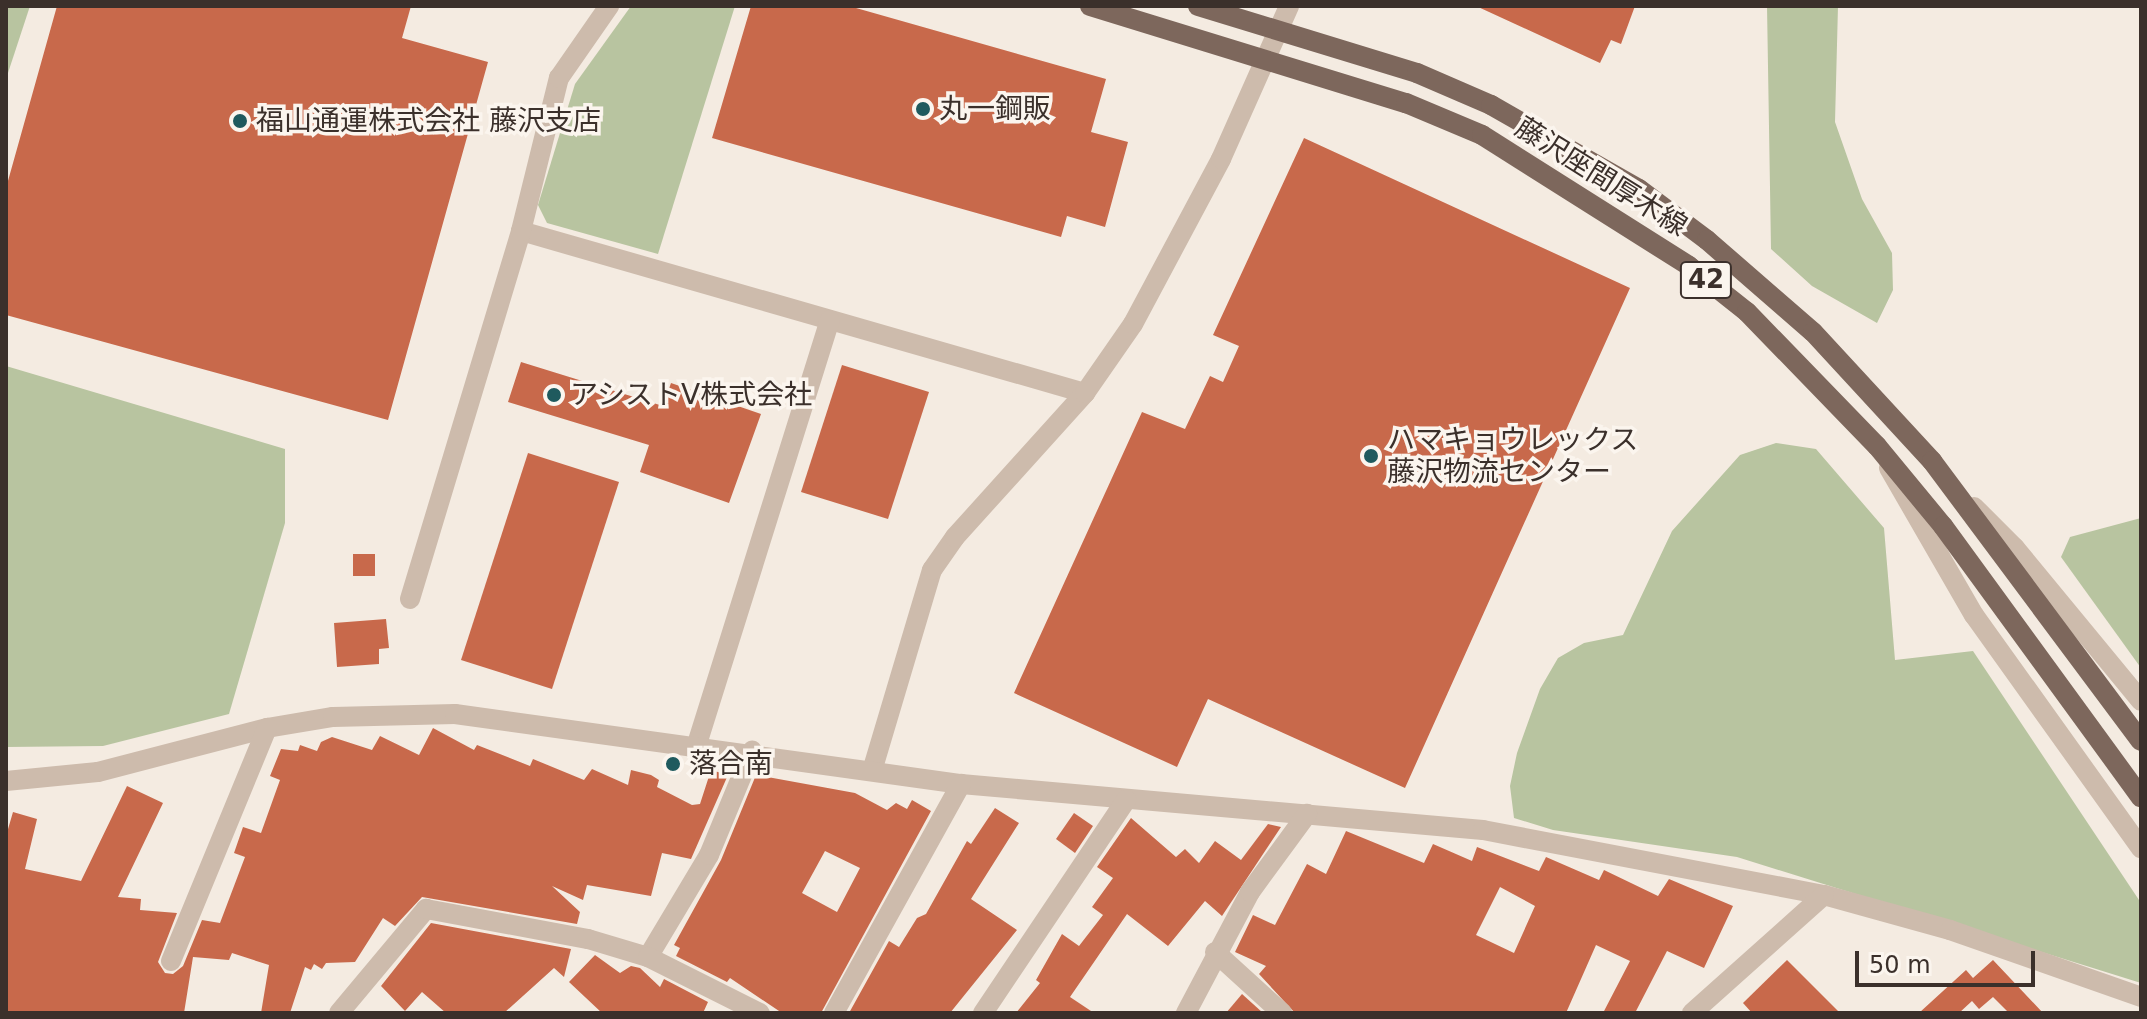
<!DOCTYPE html>
<meta charset="utf-8">
<style>
body{margin:0}
#map{position:relative;width:2147px;height:1019px;overflow:hidden;background:#f4ebe1;font-family:"DejaVu Sans","Noto Sans JP",sans-serif}
div>[style]{position:absolute}
.green>*{inset:0;background:#b8c4a0}
.building>*{inset:0;background:#c8694b}
.minor>*{height:20px;margin:-10px;padding:0 10px;transform-origin:10px;border-radius:10px;background:#cdbbac}
.major>*{height:20px;margin:-10px;padding:0 10px;transform-origin:10px;border-radius:10px;background:#7d675c}
.dots>*{width:22px;height:22px;translate:-50% -50%;box-sizing:border-box;border:4px solid #fbf5ee;border-radius:50%}
span{translate:-50% -50%;white-space:nowrap;text-align:center;line-height:1.15;-webkit-text-stroke:7px #fbf5ee;paint-order:stroke}
.shield-label span{padding:2px 6px;background:#fbf5ee;border:2px solid;border-radius:6px;-webkit-text-stroke-width:0}
.shield-label{font-size:26px;color:#3b302b;font-weight:700}
.poi-label{font-size:28px;color:#3b302b}
.left{translate:0 -50%;text-align:left}
.street-label{font-size:28px;color:#3b302b}
.frame{position:absolute;inset:0;border:8px solid #3b302b;pointer-events:none}
.scale{position:absolute;left:1855px;top:951px;width:180px;height:36px;box-sizing:border-box;border:4px solid #3b302b;border-top:0;padding-left:10px;font-size:24px;line-height:28px;white-space:nowrap;color:#3b302b;-webkit-text-stroke:6px #fbf5ee;paint-order:stroke}
</style>
<div id="map">
<div class="green">
<i style="clip-path:polygon(6px 6px,30px 6px,6px 79px)"></i>
<i style="clip-path:polygon(631px 6px,735px 6px,658px 254px,547px 223px,538px 205px,575px 84px)"></i>
<i style="clip-path:polygon(1767px 6px,1838px 6px,1835px 122px,1862px 199px,1892px 253px,1893px 290px,1877px 323px,1812px 286px,1771px 249px)"></i>
<i style="clip-path:polygon(6px 366px,285px 449px,285px 523px,229px 714px,103px 746px,6px 747px)"></i>
<i style="clip-path:polygon(1776px 443px,1816px 449px,1884px 528px,1895px 660px,1973px 651px,2141px 903px,2141px 983px,1737px 857px,1553px 830px,1514px 818px,1510px 786px,1517px 753px,1540px 689px,1558px 658px,1584px 643px,1623px 635px,1672px 531px,1740px 455px)"></i>
<i style="clip-path:polygon(2141px 518px,2141px 668px,2061px 557px,2070px 537px)"></i>
</div>
<div class="building">
<i style="clip-path:polygon(57px 6px,411px 6px,402px 38px,488px 62px,388px 420px,6px 315px,6px 188px)"></i>
<i style="clip-path:polygon(751px 6px,849px 6px,1106px 79px,1091px 132px,1128px 142px,1105px 227px,1067px 216px,1061px 237px,712px 138px)"></i>
<i style="clip-path:polygon(1476px 6px,1635px 6px,1621px 44px,1611px 40px,1600px 63px)"></i>
<i style="clip-path:polygon(1304px 138px,1630px 288px,1405px 788px,1208px 699px,1177px 767px,1014px 693px,1142px 412px,1185px 429px,1210px 376px,1223px 382px,1239px 346px,1213px 335px)"></i>
<i style="clip-path:polygon(521px 362px,663px 406px,671px 383px,761px 414px,729px 503px,640px 472px,649px 445px,508px 402px)"></i>
<i style="clip-path:polygon(842px 365px,929px 392px,888px 519px,801px 492px)"></i>
<i style="clip-path:polygon(528px 453px,619px 482px,552px 689px,461px 660px)"></i>
<i style="clip-path:polygon(353px 554px,375px 554px,375px 576px,353px 576px)"></i>
<i style="clip-path:polygon(386px 619px,389px 648px,379px 649px,379px 664px,337px 667px,334px 623px)"></i>
<i style="clip-path:polygon(433px 728px,474px 750px,477px 745px,530px 766px,533px 759px,584px 780px,592px 769px,628px 785px,631px 770px,651px 775px,659px 780px,657px 787px,692px 805px,700px 804px,711px 770px,728px 775px,691px 859px,662px 853px,651px 896px,587px 885px,583px 900px,552px 886px,580px 912px,577px 924px,422px 897px,395px 926px,383px 918px,355px 962px,326px 963px,322px 969px,314px 964px,311px 970px,305px 967px,290px 1013px,261px 1013px,269px 965px,232px 953px,229px 960px,193px 957px,184px 1013px,8px 1013px,6px 836px,13px 812px,37px 819px,25px 869px,81px 881px,127px 786px,163px 803px,118px 897px,141px 899px,140px 910px,177px 913px,158px 962px,165px 973px,173px 974px,183px 966px,202px 920px,220px 923px,245px 857px,234px 853px,243px 827px,261px 833px,280px 780px,270px 776px,281px 749px,298px 751px,300px 745px,317px 751px,321px 742px,332px 737px,372px 750px,380px 736px,419px 755px)"></i>
<i style="clip-path:polygon(evenodd,756px 775px,855px 793px,887px 810px,896px 803px,907px 809px,912px 800px,931px 811px,821px 1013px,782px 1013px,730px 978px,727px 982px,676px 956px,680px 948px,674px 945px,721px 860px,756px 775px,825px 851px,860px 868px,837px 912px,802px 893px,825px 851px)"></i>
<i style="clip-path:polygon(995px 808px,1019px 823px,971px 899px,1017px 930px,950px 1013px,849px 1013px,889px 941px,899px 947px,917px 918px,926px 914px,967px 841px,971px 844px)"></i>
<i style="clip-path:polygon(1074px 813px,1093px 826px,1075px 853px,1056px 839px)"></i>
<i style="clip-path:polygon(1131px 818px,1176px 857px,1185px 849px,1199px 863px,1215px 841px,1241px 860px,1268px 824px,1281px 827px,1222px 916px,1205px 901px,1168px 946px,1127px 914px,1070px 997px,1094px 1013px,1016px 1013px,1040px 983px,1036px 980px,1062px 934px,1079px 946px,1103px 915px,1092px 907px,1113px 878px,1097px 867px)"></i>
<i style="clip-path:polygon(evenodd,1346px 831px,1424px 863px,1433px 844px,1472px 861px,1477px 847px,1539px 871px,1546px 857px,1599px 880px,1604px 870px,1658px 896px,1669px 879px,1733px 906px,1704px 968px,1667px 951px,1635px 1013px,1603px 1013px,1630px 961px,1596px 945px,1566px 1013px,1295px 1013px,1259px 974px,1266px 966px,1235px 952px,1253px 915px,1275px 925px,1307px 864px,1326px 874px,1346px 831px,1500px 887px,1535px 906px,1514px 953px,1476px 935px,1500px 887px)"></i>
<i style="clip-path:polygon(431px 923px,571px 949px,564px 977px,554px 968px,504px 1013px,446px 1013px,422px 992px,405px 1011px,381px 986px)"></i>
<i style="clip-path:polygon(595px 955px,620px 973px,631px 966px,640px 968px,660px 987px,664px 979px,708px 1002px,703px 1013px,602px 1013px,569px 982px)"></i>
<i style="clip-path:polygon(1787px 960px,1840px 1013px,1752px 1013px,1743px 1003px)"></i>
<i style="clip-path:polygon(1993px 960px,2043px 1013px,2009px 1013px,1993px 997px,1979px 1009px,1972px 1001px,1959px 1013px,1919px 1013px,1966px 970px,1973px 978px)"></i>
<i style="clip-path:polygon(1242px 994px,1263px 1013px,1226px 1013px)"></i>
</div>
<div class="minor">
<i style="left:521px;top:231px;width:587px;rotate:16.03deg"></i>
<i style="left:1889px;top:468px;width:170px;rotate:60deg"></i>
<i style="left:1974px;top:615px;width:287px;rotate:54.4deg"></i>
<i style="left:1974px;top:507px;width:58px;rotate:45deg"></i>
<i style="left:2015px;top:548px;width:198px;rotate:50.5deg"></i>
<i style="left:410px;top:599px;width:384px;rotate:-73.2deg"></i>
<i style="left:521px;top:231px;width:158px;rotate:-76.1deg"></i>
<i style="left:559px;top:78px;width:88px;rotate:-55.2deg"></i>
<i style="left:697px;top:744px;width:444px;rotate:-72.6deg"></i>
<i style="left:872px;top:771px;width:210px;rotate:-73.4deg"></i>
<i style="left:932px;top:570px;width:40px;rotate:-55.1deg"></i>
<i style="left:955px;top:537px;width:194px;rotate:-47.9deg"></i>
<i style="left:1085px;top:393px;width:84px;rotate:-55.2deg"></i>
<i style="left:1133px;top:324px;width:187px;rotate:-61.9deg"></i>
<i style="left:1221px;top:159px;width:167px;rotate:-66deg"></i>
<i style="left:6px;top:781px;width:92px;rotate:-5.6deg"></i>
<i style="left:98px;top:772px;width:175px;rotate:-14.6deg"></i>
<i style="left:267px;top:728px;width:67px;rotate:-9.5deg"></i>
<i style="left:333px;top:717px;width:122px;rotate:-1.4deg"></i>
<i style="left:455px;top:714px;width:511px;rotate:7.88deg"></i>
<i style="left:961px;top:784px;width:524px;rotate:5.04deg"></i>
<i style="left:1483px;top:830px;width:347px;rotate:10.8deg"></i>
<i style="left:1824px;top:895px;width:131px;rotate:15.5deg"></i>
<i style="left:1950px;top:930px;width:202px;rotate:19.3deg"></i>
<i style="left:1215px;top:952px;width:91px;rotate:42.3deg"></i>
<i style="left:648px;top:957px;width:119px;rotate:-59.1deg"></i>
<i style="left:709px;top:855px;width:113px;rotate:-67.5deg"></i>
<i style="left:171px;top:961px;width:252px;rotate:-67.6deg"></i>
<i style="left:339px;top:1013px;width:136px;rotate:-50.1deg"></i>
<i style="left:426px;top:909px;width:165px;rotate:10.5deg"></i>
<i style="left:588px;top:939px;width:63px;rotate:16.7deg"></i>
<i style="left:648px;top:957px;width:125px;rotate:26.6deg"></i>
<i style="left:834px;top:1013px;width:262px;rotate:-61deg"></i>
<i style="left:983px;top:1013px;width:257px;rotate:-56.1deg"></i>
<i style="left:1186px;top:1013px;width:137px;rotate:-62.1deg"></i>
<i style="left:1250px;top:892px;width:97px;rotate:-53.8deg"></i>
<i style="left:1692px;top:1013px;width:177px;rotate:-41.8deg"></i>
</div>
<div class="major">
<i style="left:1090px;top:6px;width:331px;rotate:17.1deg"></i>
<i style="left:1406px;top:103px;width:82px;rotate:22.8deg"></i>
<i style="left:1482px;top:135px;width:245px;rotate:32.3deg"></i>
<i style="left:1689px;top:266px;width:74px;rotate:38.4deg"></i>
<i style="left:1747px;top:312px;width:187px;rotate:45.9deg"></i>
<i style="left:1877px;top:446px;width:104px;rotate:50.5deg"></i>
<i style="left:1943px;top:526px;width:336px;rotate:53.9deg"></i>
<i style="left:1198px;top:6px;width:229px;rotate:17deg"></i>
<i style="left:1417px;top:73px;width:81px;rotate:23.4deg"></i>
<i style="left:1491px;top:105px;width:170px;rotate:29.6deg"></i>
<i style="left:1639px;top:189px;width:85px;rotate:36.9deg"></i>
<i style="left:1707px;top:240px;width:140px;rotate:41deg"></i>
<i style="left:1813px;top:332px;width:176px;rotate:47.3deg"></i>
<i style="left:1932px;top:461px;width:349px;rotate:53.3deg"></i>
</div>
<div class="dots">
<i style="left:923px;top:109px;background:#1f5a5e"></i>
<i style="left:240px;top:121px;background:#1f5a5e"></i>
<i style="left:554px;top:395px;background:#1f5a5e"></i>
<i style="left:1371px;top:456px;background:#1f5a5e"></i>
<i style="left:673px;top:764px;background:#1f5a5e"></i>
</div>
<div class="shield-label">
<span style="left:1706px;top:280px">42</span>
</div>
<div class="poi-label">
<span class="left" style="left:939px;top:109px">丸一鋼販</span>
<span class="left" style="left:256px;top:121px">福山通運株式会社 藤沢支店</span>
<span class="left" style="left:570px;top:395px">アシストV株式会社</span>
<span class="left" style="left:1387px;top:456px">ハマキョウレックス<br>藤沢物流センター</span>
<span class="left" style="left:689px;top:764px">落合南</span>
</div>
<div class="street-label">
<span style="left:1601px;top:177px;rotate:32deg">藤沢座間厚木線</span>
</div>
<div class="frame"></div>
<div class="scale">50 m</div>
</div>
